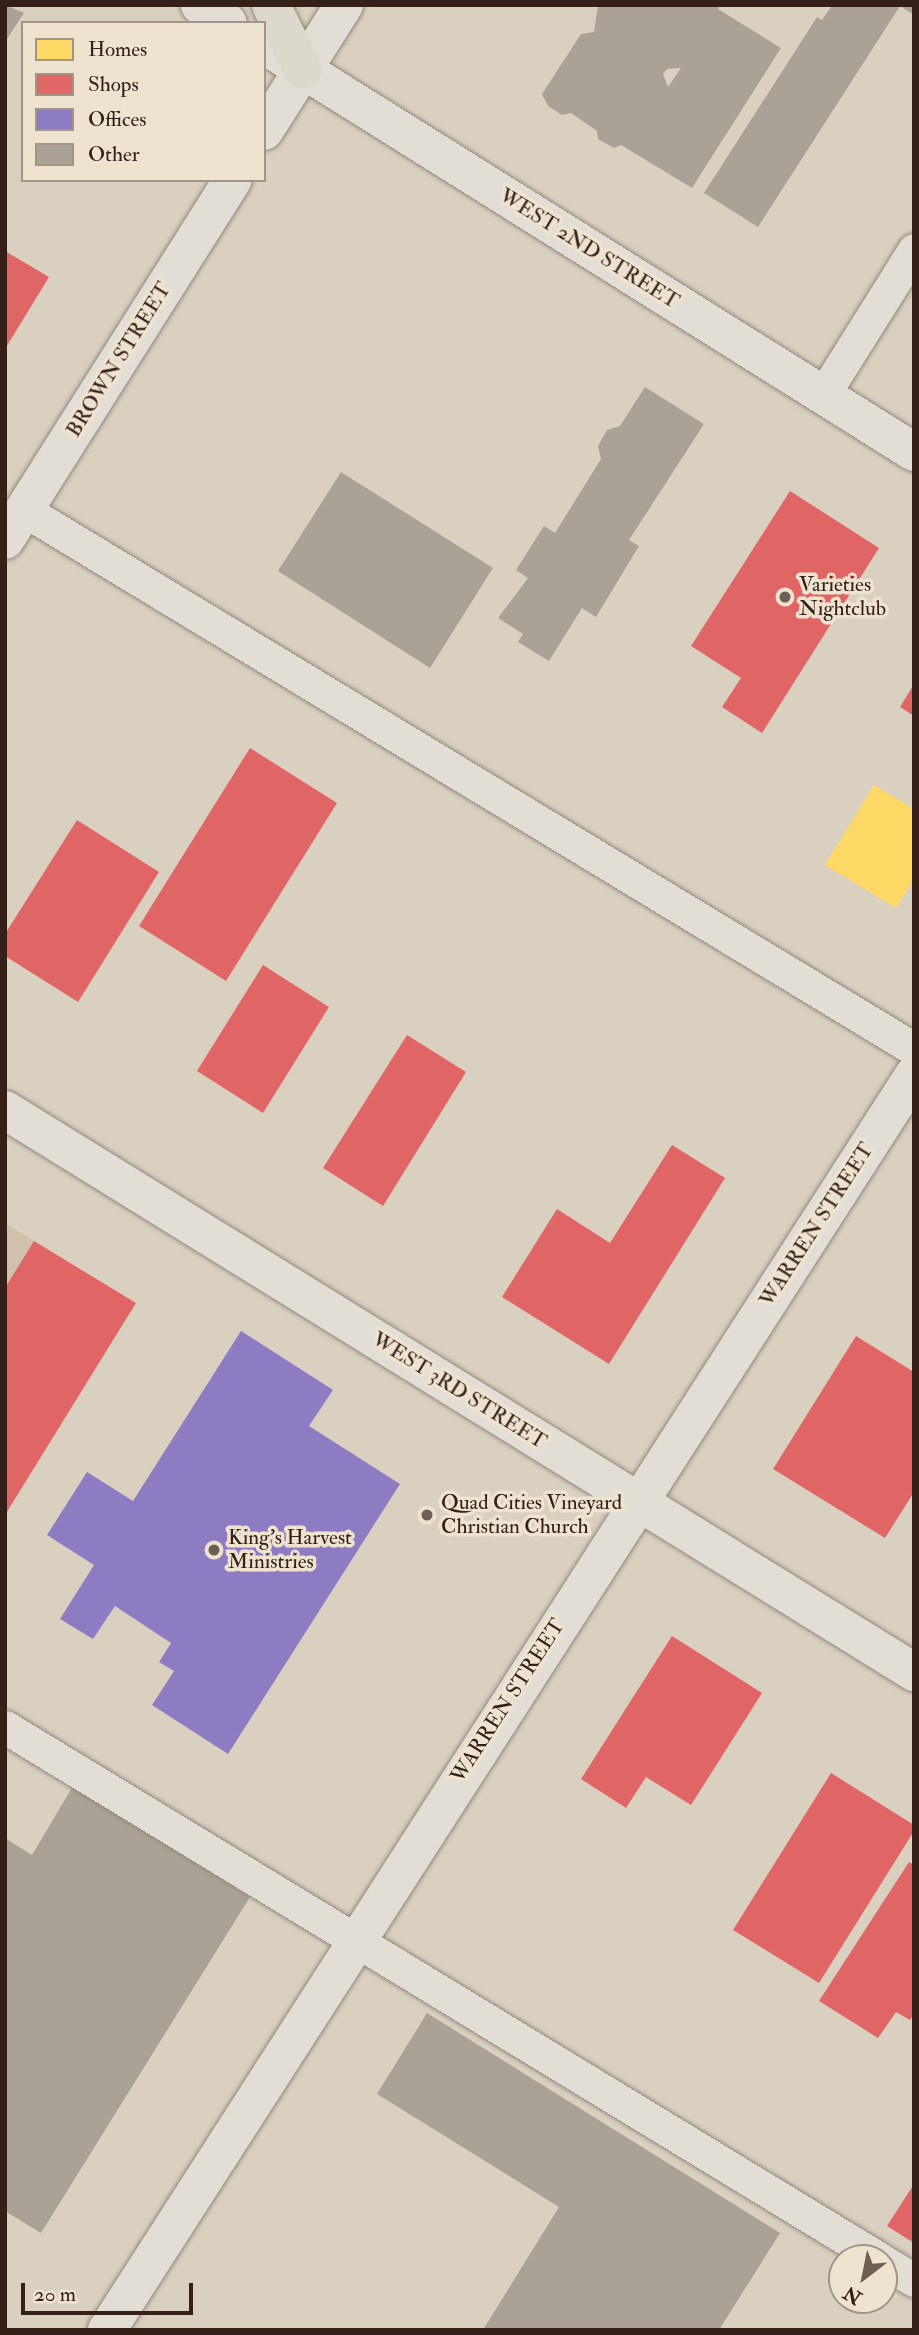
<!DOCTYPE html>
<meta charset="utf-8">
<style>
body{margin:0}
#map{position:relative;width:919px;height:2335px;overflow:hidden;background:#dad0c0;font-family:"IM FELL Double Pica",serif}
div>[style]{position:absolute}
.green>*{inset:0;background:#cfc1ab}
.homes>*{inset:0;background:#ffd966}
.shops>*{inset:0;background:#e06666}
.offices>*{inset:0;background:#8e7cc3}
.building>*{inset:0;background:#aba297}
.roads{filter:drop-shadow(0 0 2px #91897f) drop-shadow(0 0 2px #91897f)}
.service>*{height:33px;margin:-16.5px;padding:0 16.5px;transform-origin:16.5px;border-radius:16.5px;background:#e2ded5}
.minor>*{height:38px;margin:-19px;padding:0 19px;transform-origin:19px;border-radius:19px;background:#e2ded5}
.tertiary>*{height:38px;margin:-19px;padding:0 19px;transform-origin:19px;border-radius:19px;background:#e2ded5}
.trunk>*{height:38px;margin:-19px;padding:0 19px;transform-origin:19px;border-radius:19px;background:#ddd8ce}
.dots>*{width:19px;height:19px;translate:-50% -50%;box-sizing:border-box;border:4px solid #ede3cf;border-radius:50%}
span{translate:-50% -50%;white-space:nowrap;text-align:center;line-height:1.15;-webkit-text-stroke:7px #ede3cf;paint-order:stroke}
.street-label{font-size:21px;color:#342019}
.poi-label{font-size:21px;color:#342019}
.left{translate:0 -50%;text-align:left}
.frame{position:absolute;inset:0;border:7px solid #342019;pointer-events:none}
.legend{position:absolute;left:21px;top:21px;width:245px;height:161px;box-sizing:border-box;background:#ede3cf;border:2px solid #a39586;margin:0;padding:9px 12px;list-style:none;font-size:21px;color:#342019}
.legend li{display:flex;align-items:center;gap:14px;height:35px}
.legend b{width:35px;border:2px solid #a39586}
.north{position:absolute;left:828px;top:2244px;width:70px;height:70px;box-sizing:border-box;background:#ede3cf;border:2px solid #a39586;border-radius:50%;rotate:212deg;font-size:19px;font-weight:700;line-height:28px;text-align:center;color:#342019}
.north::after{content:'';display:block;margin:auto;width:24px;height:32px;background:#6e5e53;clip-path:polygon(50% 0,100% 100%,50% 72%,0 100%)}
.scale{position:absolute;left:21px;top:2283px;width:172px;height:32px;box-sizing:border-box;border:4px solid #342019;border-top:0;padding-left:9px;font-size:21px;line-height:24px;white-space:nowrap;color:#342019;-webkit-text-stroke:5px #ede3cf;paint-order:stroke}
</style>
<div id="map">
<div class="green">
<i style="clip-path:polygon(5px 1223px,34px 1241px,5px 1288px)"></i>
</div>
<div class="homes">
<i style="clip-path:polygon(874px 785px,914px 809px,914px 879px,896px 908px,825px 865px)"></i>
</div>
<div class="shops">
<i style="clip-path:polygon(5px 251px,49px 277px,5px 349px)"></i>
<i style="clip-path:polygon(790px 491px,879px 548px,762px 733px,722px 707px,741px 678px,691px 646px)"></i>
<i style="clip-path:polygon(914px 684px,914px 716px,900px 707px)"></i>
<i style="clip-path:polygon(250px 748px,337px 803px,226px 981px,139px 926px)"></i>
<i style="clip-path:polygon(77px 820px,159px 872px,78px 1002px,5px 956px,5px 934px)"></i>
<i style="clip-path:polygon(263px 965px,329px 1007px,263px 1113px,197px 1071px)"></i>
<i style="clip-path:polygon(407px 1035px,466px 1072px,383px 1206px,323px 1168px)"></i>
<i style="clip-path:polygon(672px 1145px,725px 1178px,609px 1364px,502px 1297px,557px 1209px,610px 1243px)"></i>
<i style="clip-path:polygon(34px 1241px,136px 1303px,5px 1515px,5px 1288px)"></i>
<i style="clip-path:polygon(856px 1336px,914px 1372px,914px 1492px,885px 1538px,773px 1469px)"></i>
<i style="clip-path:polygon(672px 1636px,762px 1693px,691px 1805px,646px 1777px,626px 1808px,581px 1779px)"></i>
<i style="clip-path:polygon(831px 1773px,914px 1825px,914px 1831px,819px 1983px,733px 1930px)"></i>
<i style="clip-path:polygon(909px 1862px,914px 1865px,914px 2014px,910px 2020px,896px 2012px,878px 2038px,819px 2001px)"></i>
<i style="clip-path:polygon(914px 2184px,914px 2243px,887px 2226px)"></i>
</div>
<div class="offices">
<i style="clip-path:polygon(241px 1331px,333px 1390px,309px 1426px,400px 1484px,228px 1754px,152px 1705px,174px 1671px,159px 1662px,171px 1643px,115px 1606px,93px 1639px,60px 1619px,94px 1565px,47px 1535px,87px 1472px,133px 1501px)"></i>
</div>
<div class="building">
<i style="clip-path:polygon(5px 5px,24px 13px,5px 42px)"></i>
<i style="clip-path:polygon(evenodd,598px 5px,720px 5px,718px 9px,781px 48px,692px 188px,621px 145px,614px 148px,598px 139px,597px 131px,571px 113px,562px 115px,548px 106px,542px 94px,581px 34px,594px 32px,598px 5px,681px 68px,668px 87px,663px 74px,667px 69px,681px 68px)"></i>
<i style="clip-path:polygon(832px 5px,914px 5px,914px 15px,900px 6px,758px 227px,704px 193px,817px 17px,822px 20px)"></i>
<i style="clip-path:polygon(645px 387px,704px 424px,629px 540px,639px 546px,596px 617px,582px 608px,549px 661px,518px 642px,523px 634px,498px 618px,528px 578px,516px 570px,544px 526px,555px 533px,601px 459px,598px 446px,607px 430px,620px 426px)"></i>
<i style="clip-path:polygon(341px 472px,493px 568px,430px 668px,278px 571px)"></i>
<i style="clip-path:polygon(73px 1786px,250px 1897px,41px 2233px,5px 2211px,5px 1838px,32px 1855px)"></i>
<i style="clip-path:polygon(427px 2013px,780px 2233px,719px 2330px,483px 2330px,559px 2207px,377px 2094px)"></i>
</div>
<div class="roads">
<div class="service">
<i style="left:823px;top:395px;width:171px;rotate:-57.9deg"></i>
<i style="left:24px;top:510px;width:1040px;rotate:31.2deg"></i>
<i style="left:5px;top:1727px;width:1022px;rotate:31.31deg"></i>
<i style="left:884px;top:2262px;width:35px;rotate:31deg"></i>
</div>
<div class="minor">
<i style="left:264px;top:131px;width:149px;rotate:-57.6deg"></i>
<i style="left:5px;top:540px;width:426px;rotate:-57.7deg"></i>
</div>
<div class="tertiary">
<i style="left:200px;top:5px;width:33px;rotate:33deg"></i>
<i style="left:264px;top:45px;width:767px;rotate:32.05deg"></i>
<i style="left:5px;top:1110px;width:1069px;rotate:31.73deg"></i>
<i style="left:107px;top:2330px;width:1492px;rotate:-57.26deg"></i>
</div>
<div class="trunk">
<i style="left:271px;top:5px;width:72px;rotate:63.8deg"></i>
</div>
</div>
<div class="dots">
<i style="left:785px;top:597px;background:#6e5e53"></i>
<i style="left:427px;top:1515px;background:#6e5e53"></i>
<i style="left:214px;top:1550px;background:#6e5e53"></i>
</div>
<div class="street-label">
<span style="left:589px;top:249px;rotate:32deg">WEST 2ND STREET</span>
<span style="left:119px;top:360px;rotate:-58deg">BROWN STREET</span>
<span style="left:817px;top:1225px;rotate:-57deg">WARREN STREET</span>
<span style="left:459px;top:1391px;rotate:32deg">WEST 3RD STREET</span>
<span style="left:508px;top:1701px;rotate:-57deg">WARREN STREET</span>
</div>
<div class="poi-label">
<span class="left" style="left:799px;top:597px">Varieties<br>Nightclub</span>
<span class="left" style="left:441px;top:1515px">Quad Cities Vineyard<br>Christian Church</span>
<span class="left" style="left:228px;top:1550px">King’s Harvest<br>Ministries</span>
</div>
<div class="frame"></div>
<ul class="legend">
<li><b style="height:19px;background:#ffd966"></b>Homes</li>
<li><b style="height:19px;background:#e06666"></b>Shops</li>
<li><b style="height:19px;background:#8e7cc3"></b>Offices</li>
<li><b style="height:19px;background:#aba297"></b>Other</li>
</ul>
<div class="north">N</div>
<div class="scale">20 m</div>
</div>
